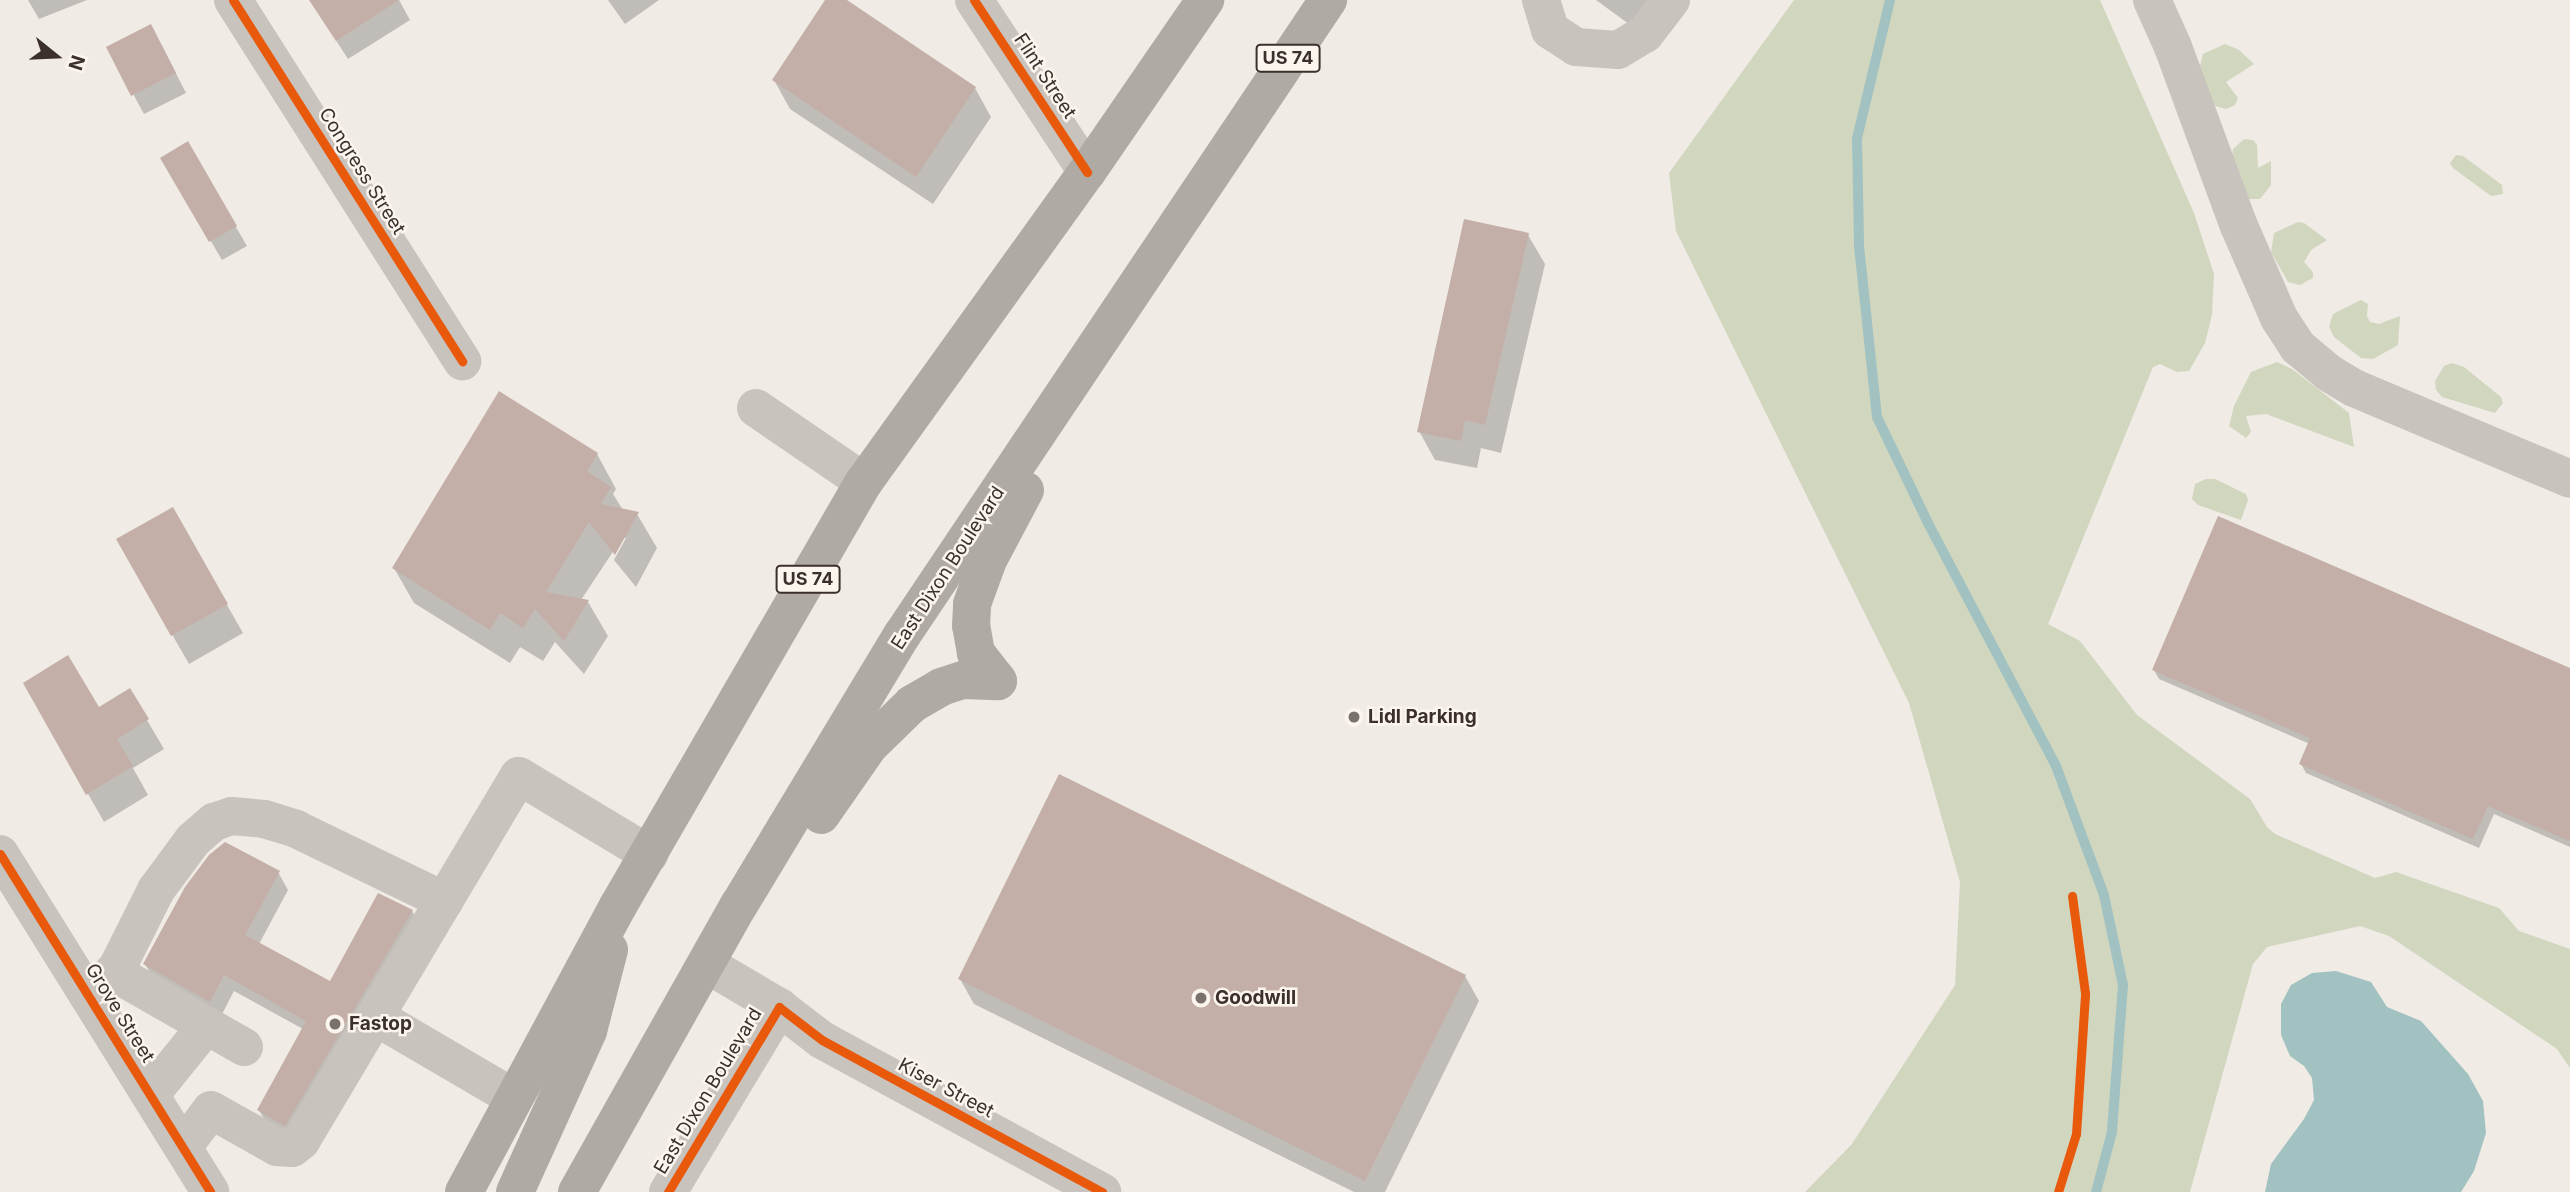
<!DOCTYPE html>
<style>
body{margin:0}
#map{position:relative;width:2570px;height:1192px;overflow:hidden;background:#f0ebe5;font-family:Inter,sans-serif}
div>[style]{position:absolute}
.green>*{inset:0;background:#d1d6bf}
.water>*{inset:0;background:#a1c2c1}
.shadow>*{inset:0;background:#0003}
.stream>*{height:10px;margin:-5px;padding:0 5px;transform-origin:5px;border-radius:5px;background:#a1c2c1}
.building>*{inset:0;background:#c3afa7}
.minor>*{height:38px;margin:-19px;padding:0 19px;transform-origin:19px;border-radius:19px;background:#c9c3be}
.highway>*{height:38px;margin:-19px;padding:0 19px;transform-origin:19px;border-radius:19px;background:#afaaa4}
.cycleway>*{height:9px;margin:-4.5px;padding:0 4.5px;transform-origin:4.5px;border-radius:4.5px;background:#e8590c}
.dots>*{width:19px;height:19px;translate:-50% -50%;box-sizing:border-box;border:4px solid #fbf5ee;border-radius:50%}
span{translate:-50% -50%;white-space:nowrap;text-align:center;line-height:1.15;-webkit-text-stroke:5px #fbf5ee;paint-order:stroke}
.shield-label span{padding:2px 5px;background:#fbf5ee;border:2px solid;border-radius:5px;-webkit-text-stroke-width:0}
.shield-label{font-size:18px;color:#3b302b;font-weight:700}
.street-label{font-size:19px;color:#3b302b}
.poi-label{font-size:19px;color:#3b302b;font-weight:700}
.left{translate:0 -50%;text-align:left}
.north{position:absolute;left:21px;top:21px;width:70px;height:70px;-webkit-text-stroke:5px #fbf5ee;paint-order:stroke;rotate:108deg;font-size:19px;font-weight:700;line-height:28px;text-align:center;color:#3b302b}
.north::after{content:'';display:block;margin:auto;width:24px;height:32px;background:#3b302b;clip-path:polygon(50% 0,100% 100%,50% 72%,0 100%)}
</style>
<div id="map">
<div class="green">
<i style="clip-path:polygon(1794px 0,2100px 0,2194px 213px,2214px 274px,2212px 315px,2205px 343px,2189px 371px,2177px 372px,2160px 364px,2153px 367px,2048px 624px,2080px 641px,2137px 715px,2250px 799px,2267px 827px,2275px 834px,2375px 878px,2396px 872px,2499px 908px,2519px 931px,2570px 949px,2570px 1068px,2557px 1049px,2389px 936px,2360px 926px,2267px 947px,2253px 964px,2190px 1192px,1805px 1192px,1852px 1144px,1955px 985px,1960px 882px,1909px 703px,1676px 231px,1669px 173px)"></i>
<i style="clip-path:polygon(2225px 44px,2239px 50px,2254px 64px,2226px 82px,2238px 98px,2235px 105px,2226px 109px,2215px 106px,2199px 70px,2203px 54px)"></i>
<i style="clip-path:polygon(2244px 139px,2253px 140px,2257px 145px,2258px 168px,2271px 161px,2271px 185px,2260px 199px,2249px 199px,2232px 159px,2233px 149px)"></i>
<i style="clip-path:polygon(2456px 155px,2463px 156px,2502px 185px,2503px 194px,2491px 196px,2453px 168px,2450px 163px)"></i>
<i style="clip-path:polygon(2298px 222px,2304px 223px,2327px 240px,2311px 250px,2304px 262px,2313px 272px,2313px 278px,2300px 285px,2288px 282px,2271px 252px,2274px 233px)"></i>
<i style="clip-path:polygon(2361px 300px,2368px 304px,2367px 316px,2370px 322px,2379px 324px,2400px 316px,2398px 345px,2373px 359px,2361px 358px,2334px 337px,2329px 327px,2333px 314px)"></i>
<i style="clip-path:polygon(2277px 362px,2292px 369px,2349px 413px,2354px 447px,2266px 414px,2246px 416px,2251px 432px,2246px 438px,2229px 426px,2234px 406px,2251px 372px)"></i>
<i style="clip-path:polygon(2452px 363px,2464px 367px,2501px 397px,2503px 403px,2495px 413px,2442px 397px,2436px 390px,2435px 381px,2444px 366px)"></i>
<i style="clip-path:polygon(2206px 479px,2215px 479px,2246px 494px,2248px 500px,2241px 520px,2198px 505px,2192px 499px,2195px 484px)"></i>
</div>
<div class="water">
<i style="clip-path:polygon(2336px 971px,2371px 982px,2387px 1007px,2421px 1021px,2468px 1074px,2483px 1101px,2486px 1133px,2474px 1171px,2461px 1192px,2265px 1192px,2271px 1164px,2304px 1119px,2314px 1100px,2312px 1078px,2304px 1066px,2290px 1056px,2281px 1035px,2281px 1004px,2291px 985px,2312px 973px)"></i>
</div>
<div class="shadow">
<i style="clip-path:polygon(28px 0,87px 0,39px 19px)"></i>
<i style="clip-path:polygon(310px 0,399px 0,410px 20px,348px 59px)"></i>
<i style="clip-path:polygon(608px 0,659px 0,625px 24px)"></i>
<i style="clip-path:polygon(827px 0,844px 0,975px 88px,991px 117px,933px 204px,790px 109px,774px 80px)"></i>
<i style="clip-path:polygon(1596px 0,1655px 0,1633px 27px)"></i>
<i style="clip-path:polygon(162px 46px,186px 93px,144px 114px,108px 48px)"></i>
<i style="clip-path:polygon(187px 143px,247px 246px,222px 260px,162px 158px)"></i>
<i style="clip-path:polygon(1528px 235px,1545px 264px,1501px 453px,1481px 448px,1477px 468px,1435px 460px,1419px 431px)"></i>
<i style="clip-path:polygon(597px 454px,616px 489px,613px 494px,623px 510px,637px 514px,657px 548px,636px 587px,614px 560px,626px 538px,622px 538px,581px 600px,588px 602px,608px 636px,584px 674px,555px 642px,543px 661px,520px 647px,510px 663px,414px 603px,394px 568px)"></i>
<i style="clip-path:polygon(172px 509px,243px 633px,189px 664px,118px 540px)"></i>
<i style="clip-path:polygon(2154px 670px,2570px 670px,2570px 847px,2494px 814px,2479px 848px,2306px 773px,2301px 764px,2310px 744px,2159px 679px)"></i>
<i style="clip-path:polygon(25px 683px,99px 709px,130px 691px,164px 749px,133px 768px,148px 795px,104px 822px)"></i>
<i style="clip-path:polygon(278px 872px,288px 890px,259px 944px,331px 983px,379px 895px,412px 911px,422px 928px,293px 1142px,269px 1128px,259px 1110px,303px 1029px,234px 991px,220px 1018px,155px 981px,145px 964px)"></i>
<i style="clip-path:polygon(1465px 976px,1479px 1001px,1385px 1192px,1354px 1192px,974px 1004px,960px 979px)"></i>
</div>
<div class="stream">
<i style="left:1890px;top:0;width:142px;rotate:103.4deg"></i>
<i style="left:1857px;top:138px;width:108px;rotate:88.9deg"></i>
<i style="left:1859px;top:246px;width:172px;rotate:84deg"></i>
<i style="left:1877px;top:417px;width:120px;rotate:64.3deg"></i>
<i style="left:1929px;top:525px;width:272px;rotate:62.2deg"></i>
<i style="left:2056px;top:766px;width:138px;rotate:69.6deg"></i>
<i style="left:2104px;top:895px;width:92px;rotate:78.1deg"></i>
<i style="left:2123px;top:985px;width:147px;rotate:94.3deg"></i>
<i style="left:2112px;top:1132px;width:62px;rotate:104.9deg"></i>
</div>
<div class="building">
<i style="clip-path:polygon(309px 0,399px 0,336px 41px)"></i>
<i style="clip-path:polygon(825px 0,847px 0,976px 87px,916px 177px,772px 80px)"></i>
<i style="clip-path:polygon(151px 24px,176px 73px,131px 96px,106px 47px)"></i>
<i style="clip-path:polygon(188px 141px,237px 226px,209px 242px,160px 158px)"></i>
<i style="clip-path:polygon(1464px 219px,1529px 233px,1485px 425px,1465px 420px,1461px 441px,1417px 432px)"></i>
<i style="clip-path:polygon(499px 391px,598px 453px,587px 471px,611px 487px,601px 504px,639px 512px,615px 555px,589px 522px,546px 592px,589px 600px,564px 641px,535px 609px,523px 628px,500px 613px,490px 630px,392px 568px)"></i>
<i style="clip-path:polygon(173px 507px,228px 604px,171px 636px,116px 539px)"></i>
<i style="clip-path:polygon(2218px 516px,2570px 668px,2570px 841px,2488px 806px,2473px 839px,2299px 764px,2310px 738px,2152px 670px)"></i>
<i style="clip-path:polygon(68px 655px,99px 707px,130px 688px,149px 719px,117px 739px,133px 766px,86px 795px,23px 683px)"></i>
<i style="clip-path:polygon(1059px 774px,1466px 975px,1365px 1181px,958px 979px)"></i>
<i style="clip-path:polygon(225px 842px,280px 871px,245px 935px,330px 981px,378px 893px,413px 910px,285px 1126px,257px 1110px,306px 1021px,224px 975px,210px 1002px,143px 964px,185px 887px,209px 855px)"></i>
</div>
<div class="minor">
<i style="left:233px;top:0;width:428px;rotate:57.6deg"></i>
<i style="left:974px;top:0;width:206px;rotate:56.7deg"></i>
<i style="left:1541px;top:0;width:31px;rotate:73deg"></i>
<i style="left:1550px;top:30px;width:31px;rotate:33deg"></i>
<i style="left:1576px;top:47px;width:42px;rotate:4.1deg"></i>
<i style="left:1618px;top:50px;width:31px;rotate:-31deg"></i>
<i style="left:1645px;top:34px;width:43px;rotate:-52.6deg"></i>
<i style="left:2152px;top:0;width:51px;rotate:65.9deg"></i>
<i style="left:2173px;top:47px;width:191px;rotate:69.8deg"></i>
<i style="left:2239px;top:226px;width:100px;rotate:66.5deg"></i>
<i style="left:2279px;top:318px;width:35px;rotate:57deg"></i>
<i style="left:2298px;top:347px;width:40px;rotate:40deg"></i>
<i style="left:2329px;top:373px;width:29px;rotate:31deg"></i>
<i style="left:2354px;top:388px;width:234px;rotate:22.8deg"></i>
<i style="left:756px;top:408px;width:131px;rotate:34.4deg"></i>
<i style="left:0;top:854px;width:398px;rotate:58.1deg"></i>
<i style="left:706px;top:964px;width:85px;rotate:30.5deg"></i>
<i style="left:779px;top:1007px;width:54px;rotate:37.5deg"></i>
<i style="left:822px;top:1040px;width:319px;rotate:28.5deg"></i>
<i style="left:113px;top:972px;width:151px;rotate:29.8deg"></i>
<i style="left:88px;top:995px;width:26px;rotate:-39deg"></i>
<i style="left:108px;top:979px;width:16px;rotate:-52deg"></i>
<i style="left:118px;top:966px;width:85px;rotate:-63.4deg"></i>
<i style="left:156px;top:890px;width:62px;rotate:-53.5deg"></i>
<i style="left:193px;top:840px;width:28px;rotate:-41deg"></i>
<i style="left:214px;top:822px;width:18px;rotate:-19deg"></i>
<i style="left:231px;top:816px;width:33px;rotate:5deg"></i>
<i style="left:264px;top:819px;width:34px;rotate:17deg"></i>
<i style="left:296px;top:829px;width:165px;rotate:25.8deg"></i>
<i style="left:376px;top:1017px;width:160px;rotate:30.4deg"></i>
<i style="left:151px;top:1094px;width:87px;rotate:-51deg"></i>
<i style="left:183px;top:1147px;width:46px;rotate:-52.9deg"></i>
<i style="left:211px;top:1110px;width:76px;rotate:29.3deg"></i>
<i style="left:277px;top:1147px;width:15px;rotate:4deg"></i>
<i style="left:292px;top:1148px;width:11px;rotate:-38deg"></i>
<i style="left:301px;top:1141px;width:425px;rotate:-59.2deg"></i>
<i style="left:519px;top:776px;width:152px;rotate:31deg"></i>
<i style="left:668px;top:1192px;width:216px;rotate:-59deg"></i>
</div>
<div class="highway">
<i style="left:998px;top:681px;width:36px;rotate:-128deg"></i>
<i style="left:976px;top:653px;width:27px;rotate:-100deg"></i>
<i style="left:971px;top:626px;width:22px;rotate:-87deg"></i>
<i style="left:972px;top:604px;width:47px;rotate:-70deg"></i>
<i style="left:988px;top:560px;width:79px;rotate:-62.1deg"></i>
<i style="left:821px;top:815px;width:84px;rotate:-55.2deg"></i>
<i style="left:869px;top:746px;width:60px;rotate:-44.3deg"></i>
<i style="left:912px;top:704px;width:34px;rotate:-30deg"></i>
<i style="left:941px;top:687px;width:23px;rotate:-18deg"></i>
<i style="left:963px;top:680px;width:35px;rotate:2deg"></i>
<i style="left:464px;top:1192px;width:325px;rotate:-61.7deg"></i>
<i style="left:618px;top:906px;width:490px;rotate:-59.9deg"></i>
<i style="left:864px;top:482px;width:382px;rotate:-54.3deg"></i>
<i style="left:1087px;top:172px;width:209px;rotate:-55.5deg"></i>
<i style="left:515px;top:1192px;width:177px;rotate:-65.6deg"></i>
<i style="left:588px;top:1031px;width:84px;rotate:-75.5deg"></i>
<i style="left:577px;top:1192px;width:330px;rotate:-60.6deg"></i>
<i style="left:739px;top:905px;width:315px;rotate:-58.9deg"></i>
<i style="left:902px;top:635px;width:765px;rotate:-56.14deg"></i>
</div>
<div class="cycleway">
<i style="left:233px;top:0;width:428px;rotate:57.6deg"></i>
<i style="left:974px;top:0;width:206px;rotate:56.7deg"></i>
<i style="left:0;top:854px;width:398px;rotate:58.1deg"></i>
<i style="left:668px;top:1192px;width:216px;rotate:-59deg"></i>
<i style="left:779px;top:1007px;width:54px;rotate:37.5deg"></i>
<i style="left:822px;top:1040px;width:319px;rotate:28.5deg"></i>
<i style="left:2058px;top:1192px;width:61px;rotate:-72.8deg"></i>
<i style="left:2076px;top:1134px;width:141px;rotate:-86.3deg"></i>
<i style="left:2085px;top:993px;width:98px;rotate:-97.6deg"></i>
</div>
<div class="dots">
<i style="left:1354px;top:717px;background:#7a716c"></i>
<i style="left:1201px;top:998px;background:#7a716c"></i>
<i style="left:335px;top:1024px;background:#7a716c"></i>
</div>
<div class="shield-label">
<span style="left:1288px;top:58px">US 74</span>
<span style="left:808px;top:579px">US 74</span>
</div>
<div class="street-label">
<span style="left:1045px;top:76px;rotate:57deg">Flint Street</span>
<span style="left:362px;top:171px;rotate:58deg">Congress Street</span>
<span style="left:948px;top:568px;rotate:-57deg">East Dixon Boulevard</span>
<span style="left:120px;top:1013px;rotate:58deg">Grove Street</span>
<span style="left:946px;top:1088px;rotate:28deg">Kiser Street</span>
<span style="left:708px;top:1091px;rotate:-59deg">East Dixon Boulevard</span>
</div>
<div class="poi-label">
<span class="left" style="left:1368px;top:717px">Lidl Parking</span>
<span class="left" style="left:1215px;top:998px">Goodwill</span>
<span class="left" style="left:349px;top:1024px">Fastop</span>
</div>
<div class="north">N</div>
</div>
